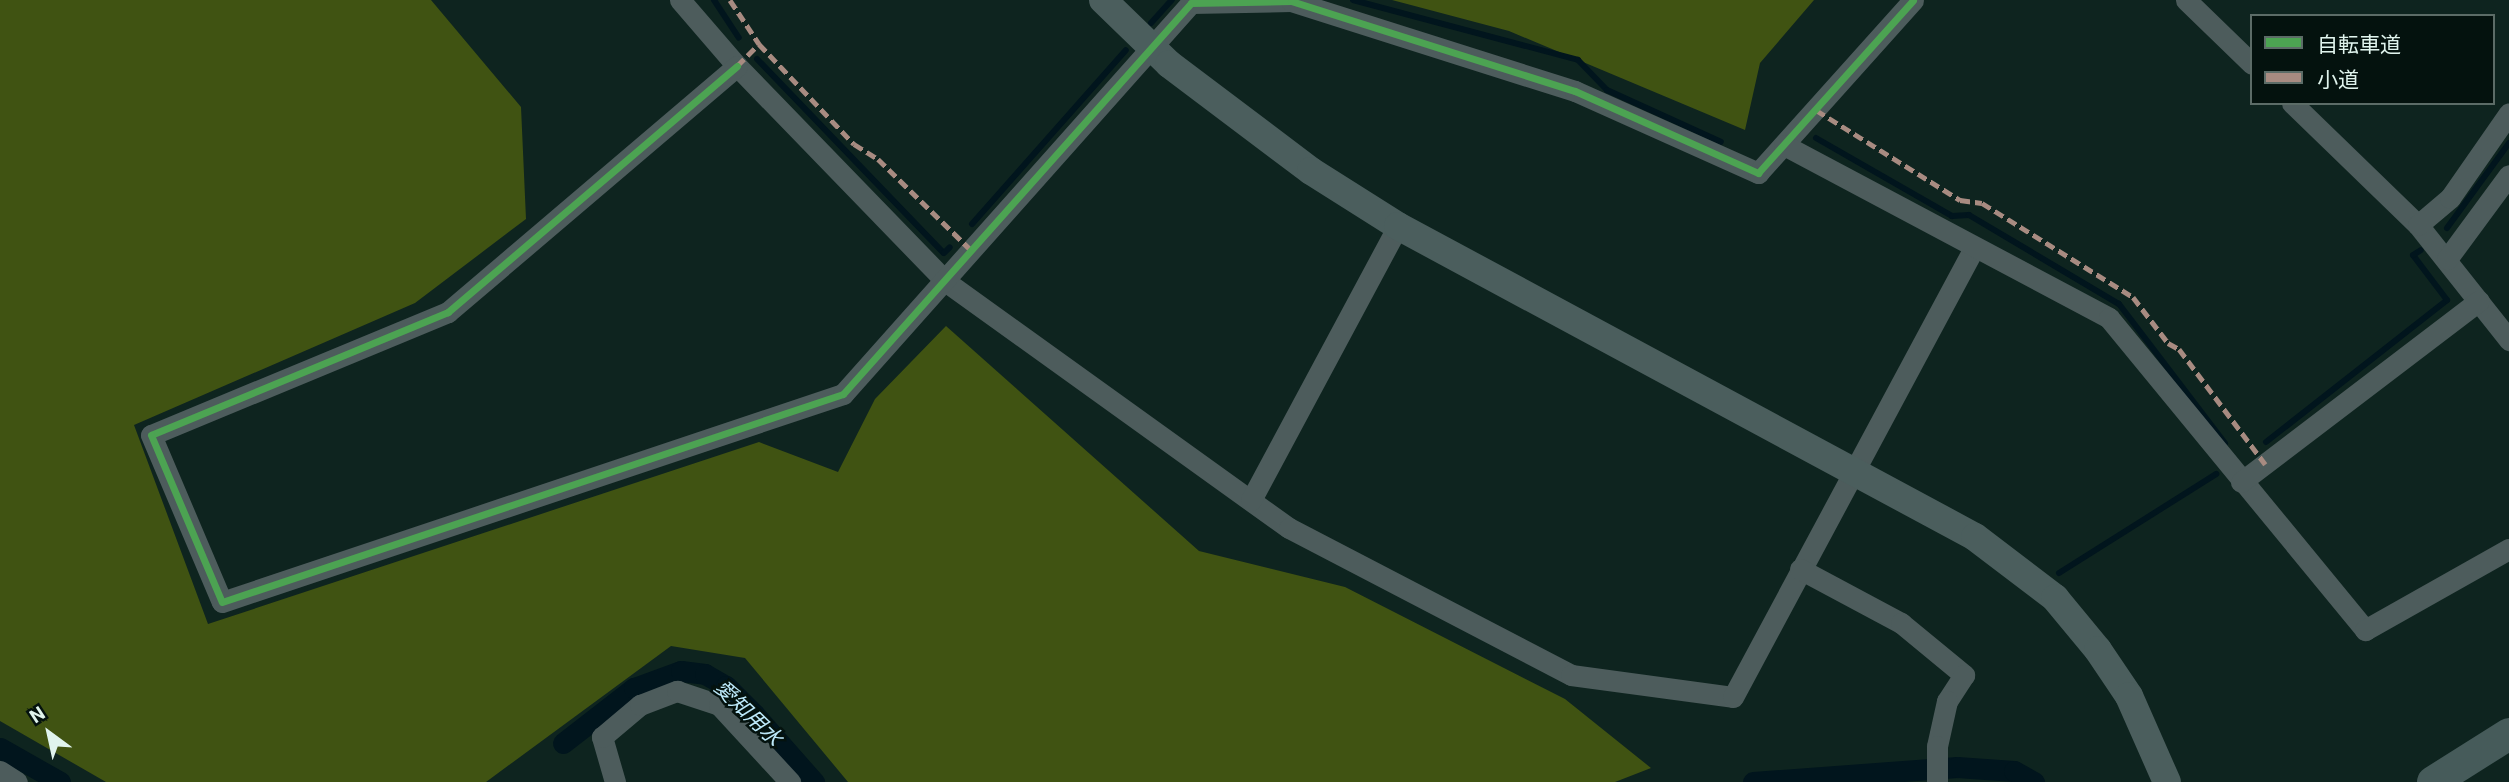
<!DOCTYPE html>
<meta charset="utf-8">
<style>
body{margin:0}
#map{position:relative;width:2509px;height:782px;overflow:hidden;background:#0e241f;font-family:Roboto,"Noto Sans JP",sans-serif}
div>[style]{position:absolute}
.forest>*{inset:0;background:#405312}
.stream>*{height:6px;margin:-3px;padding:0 3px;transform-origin:3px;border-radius:3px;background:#01151d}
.canal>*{height:21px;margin:-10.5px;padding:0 10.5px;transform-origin:10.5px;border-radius:10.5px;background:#01151d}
.street>*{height:21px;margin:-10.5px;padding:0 10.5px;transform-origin:10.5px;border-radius:10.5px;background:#4d5c5c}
.secondary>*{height:28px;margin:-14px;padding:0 14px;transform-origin:14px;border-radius:14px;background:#4b5e5d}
.primary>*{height:32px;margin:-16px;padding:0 16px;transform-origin:16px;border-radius:16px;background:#465b5a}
.quiet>*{height:5px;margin-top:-2.5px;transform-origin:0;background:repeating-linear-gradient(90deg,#a88b81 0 10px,transparent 0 15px)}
.cycleway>*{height:7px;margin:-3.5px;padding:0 3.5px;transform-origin:3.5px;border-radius:3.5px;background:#4ca352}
span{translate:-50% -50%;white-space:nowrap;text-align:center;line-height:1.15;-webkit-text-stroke:5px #04120e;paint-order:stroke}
.water-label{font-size:21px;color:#bde9fa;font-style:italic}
.legend{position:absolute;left:2250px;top:14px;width:245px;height:91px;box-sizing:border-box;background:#04120e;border:2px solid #5c6c67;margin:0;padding:9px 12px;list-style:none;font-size:21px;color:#e0f4ed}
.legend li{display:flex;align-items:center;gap:14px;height:35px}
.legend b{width:35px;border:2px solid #5c6c67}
.north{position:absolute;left:14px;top:698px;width:70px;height:70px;-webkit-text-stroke:5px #04120e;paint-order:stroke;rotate:327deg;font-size:19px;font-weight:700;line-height:28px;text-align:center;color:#e0f4ed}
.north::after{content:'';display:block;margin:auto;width:24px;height:32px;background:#e0f4ed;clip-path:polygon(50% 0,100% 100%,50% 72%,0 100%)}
</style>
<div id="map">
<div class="forest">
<i style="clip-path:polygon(0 0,431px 0,521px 107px,526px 219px,415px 303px,134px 425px,208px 624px,759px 442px,838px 472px,875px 399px,946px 326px,1199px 551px,1345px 587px,1565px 699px,1651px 768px,1615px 782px,848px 782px,745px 658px,671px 646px,486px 782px,106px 782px,0 721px)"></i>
<i style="clip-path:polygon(1392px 0,1814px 0,1760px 63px,1745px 130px,1509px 31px)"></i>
</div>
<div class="stream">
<i style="left:714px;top:0;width:45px;rotate:56.7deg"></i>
<i style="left:1353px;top:0;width:233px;rotate:14.9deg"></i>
<i style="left:1578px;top:60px;width:42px;rotate:46deg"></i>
<i style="left:1607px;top:90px;width:125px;rotate:24.5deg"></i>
<i style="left:1151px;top:23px;width:31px;rotate:-48deg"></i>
<i style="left:757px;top:59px;width:269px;rotate:46.1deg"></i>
<i style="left:944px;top:253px;width:8px;rotate:-45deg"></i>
<i style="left:1816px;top:138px;width:157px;rotate:29.8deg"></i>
<i style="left:1952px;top:216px;width:17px;rotate:-3deg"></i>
<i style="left:1969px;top:215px;width:174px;rotate:30.7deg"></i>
<i style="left:2119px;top:304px;width:175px;rotate:52.7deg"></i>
<i style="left:972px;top:224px;width:232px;rotate:-48.5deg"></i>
<i style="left:2447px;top:228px;width:105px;rotate:-53.9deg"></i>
<i style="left:2266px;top:442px;width:230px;rotate:-38.1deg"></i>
<i style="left:2447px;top:300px;width:56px;rotate:-127.1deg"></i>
<i style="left:2413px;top:255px;width:9px;rotate:-32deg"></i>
<i style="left:2059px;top:573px;width:186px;rotate:-32.2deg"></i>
</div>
<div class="canal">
<i style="left:563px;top:743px;width:90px;rotate:-37.8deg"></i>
<i style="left:634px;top:688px;width:50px;rotate:-19.9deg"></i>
<i style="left:681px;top:671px;width:24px;rotate:7deg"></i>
<i style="left:705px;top:674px;width:24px;rotate:30deg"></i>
<i style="left:726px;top:686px;width:40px;rotate:45deg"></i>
<i style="left:754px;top:714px;width:91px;rotate:48.6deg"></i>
<i style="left:0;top:748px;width:69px;rotate:29.5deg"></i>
<i style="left:1753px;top:782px;width:205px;rotate:-4.2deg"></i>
<i style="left:1957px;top:767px;width:57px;rotate:4deg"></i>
<i style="left:2014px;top:771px;width:23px;rotate:29deg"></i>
</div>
<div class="street">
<i style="left:680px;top:0;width:87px;rotate:49.2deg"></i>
<i style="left:737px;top:66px;width:299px;rotate:45.9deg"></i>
<i style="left:945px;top:281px;width:423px;rotate:35.7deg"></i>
<i style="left:1289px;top:528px;width:318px;rotate:27.5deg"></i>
<i style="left:1571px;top:675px;width:163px;rotate:7.7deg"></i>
<i style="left:1733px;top:697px;width:510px;rotate:-61.78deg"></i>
<i style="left:2186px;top:0;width:92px;rotate:44.1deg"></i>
<i style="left:737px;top:66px;width:380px;rotate:139.6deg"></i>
<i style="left:448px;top:312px;width:321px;rotate:157.5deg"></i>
<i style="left:151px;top:435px;width:181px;rotate:67deg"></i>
<i style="left:222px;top:602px;width:655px;rotate:-18.52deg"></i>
<i style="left:843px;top:394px;width:523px;rotate:-48.33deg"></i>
<i style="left:1191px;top:3px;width:100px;rotate:-1.1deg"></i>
<i style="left:1291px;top:1px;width:298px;rotate:17.6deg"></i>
<i style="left:1575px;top:91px;width:201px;rotate:24.1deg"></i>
<i style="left:1758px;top:173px;width:232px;rotate:-48.1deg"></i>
<i style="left:2292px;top:103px;width:175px;rotate:44.1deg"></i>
<i style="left:2418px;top:225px;width:147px;rotate:51.6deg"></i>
<i style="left:1784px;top:145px;width:368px;rotate:28deg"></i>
<i style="left:2109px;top:318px;width:404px;rotate:50.6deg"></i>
<i style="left:2365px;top:630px;width:165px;rotate:-29.4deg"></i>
<i style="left:2418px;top:225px;width:42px;rotate:-40.2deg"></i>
<i style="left:2450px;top:198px;width:103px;rotate:-55.2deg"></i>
<i style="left:2447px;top:259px;width:104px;rotate:-53.6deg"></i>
<i style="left:2241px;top:482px;width:299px;rotate:-37.3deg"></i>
<i style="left:1251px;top:500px;width:311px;rotate:-61.8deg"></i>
<i style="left:1800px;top:569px;width:115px;rotate:28.1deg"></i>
<i style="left:1901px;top:623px;width:82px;rotate:39.5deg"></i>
<i style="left:1964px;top:675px;width:31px;rotate:123deg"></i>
<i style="left:1947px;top:701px;width:46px;rotate:102.5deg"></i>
<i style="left:1937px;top:746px;width:36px;rotate:90deg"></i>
<i style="left:0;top:771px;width:20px;rotate:33deg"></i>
<i style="left:615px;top:782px;width:47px;rotate:-106.1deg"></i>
<i style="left:602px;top:737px;width:50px;rotate:-40.1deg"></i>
<i style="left:640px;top:705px;width:40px;rotate:-21deg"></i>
<i style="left:677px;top:691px;width:44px;rotate:18.4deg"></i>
<i style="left:719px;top:705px;width:105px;rotate:47.3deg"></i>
</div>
<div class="secondary">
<i style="left:1103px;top:0;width:92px;rotate:44.1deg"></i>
<i style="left:1169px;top:64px;width:178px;rotate:37deg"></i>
<i style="left:1311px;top:171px;width:103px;rotate:32.3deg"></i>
<i style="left:1398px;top:226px;width:655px;rotate:28.32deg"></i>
<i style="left:1975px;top:537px;width:101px;rotate:37.3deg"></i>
<i style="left:2055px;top:598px;width:67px;rotate:50.4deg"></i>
<i style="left:2098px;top:650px;width:55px;rotate:56deg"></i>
<i style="left:2129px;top:696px;width:94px;rotate:66.2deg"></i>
</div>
<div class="primary">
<i style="left:2433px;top:782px;width:90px;rotate:-32.3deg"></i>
</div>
<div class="quiet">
<i style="left:730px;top:0;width:53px;rotate:56.6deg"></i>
<i style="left:759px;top:44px;width:138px;rotate:46.5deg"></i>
<i style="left:854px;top:144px;width:28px;rotate:32deg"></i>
<i style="left:878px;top:159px;width:132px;rotate:44.4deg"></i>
<i style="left:737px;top:66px;width:31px;rotate:-45deg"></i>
<i style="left:1816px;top:110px;width:170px;rotate:32deg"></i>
<i style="left:1960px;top:200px;width:22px;rotate:8deg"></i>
<i style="left:1982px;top:203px;width:178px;rotate:31.9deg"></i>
<i style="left:2133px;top:297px;width:58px;rotate:52.7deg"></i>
<i style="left:2168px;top:343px;width:13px;rotate:29deg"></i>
<i style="left:2179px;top:349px;width:144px;rotate:53.2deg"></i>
</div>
<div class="cycleway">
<i style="left:737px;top:66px;width:380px;rotate:139.6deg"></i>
<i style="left:448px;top:312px;width:321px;rotate:157.5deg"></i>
<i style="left:151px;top:435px;width:181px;rotate:67deg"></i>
<i style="left:222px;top:602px;width:655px;rotate:-18.52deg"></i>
<i style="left:843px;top:394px;width:523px;rotate:-48.33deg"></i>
<i style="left:1191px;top:3px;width:100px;rotate:-1.1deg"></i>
<i style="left:1291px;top:1px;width:298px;rotate:17.6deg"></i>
<i style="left:1575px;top:91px;width:201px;rotate:24.1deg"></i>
<i style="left:1758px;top:173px;width:232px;rotate:-48.1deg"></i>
</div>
<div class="water-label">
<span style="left:748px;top:713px;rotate:44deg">愛知用水</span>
</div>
<ul class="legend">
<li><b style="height:9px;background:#4ca352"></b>自転車道</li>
<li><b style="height:9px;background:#a88b81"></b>小道</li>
</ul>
<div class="north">N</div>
</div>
